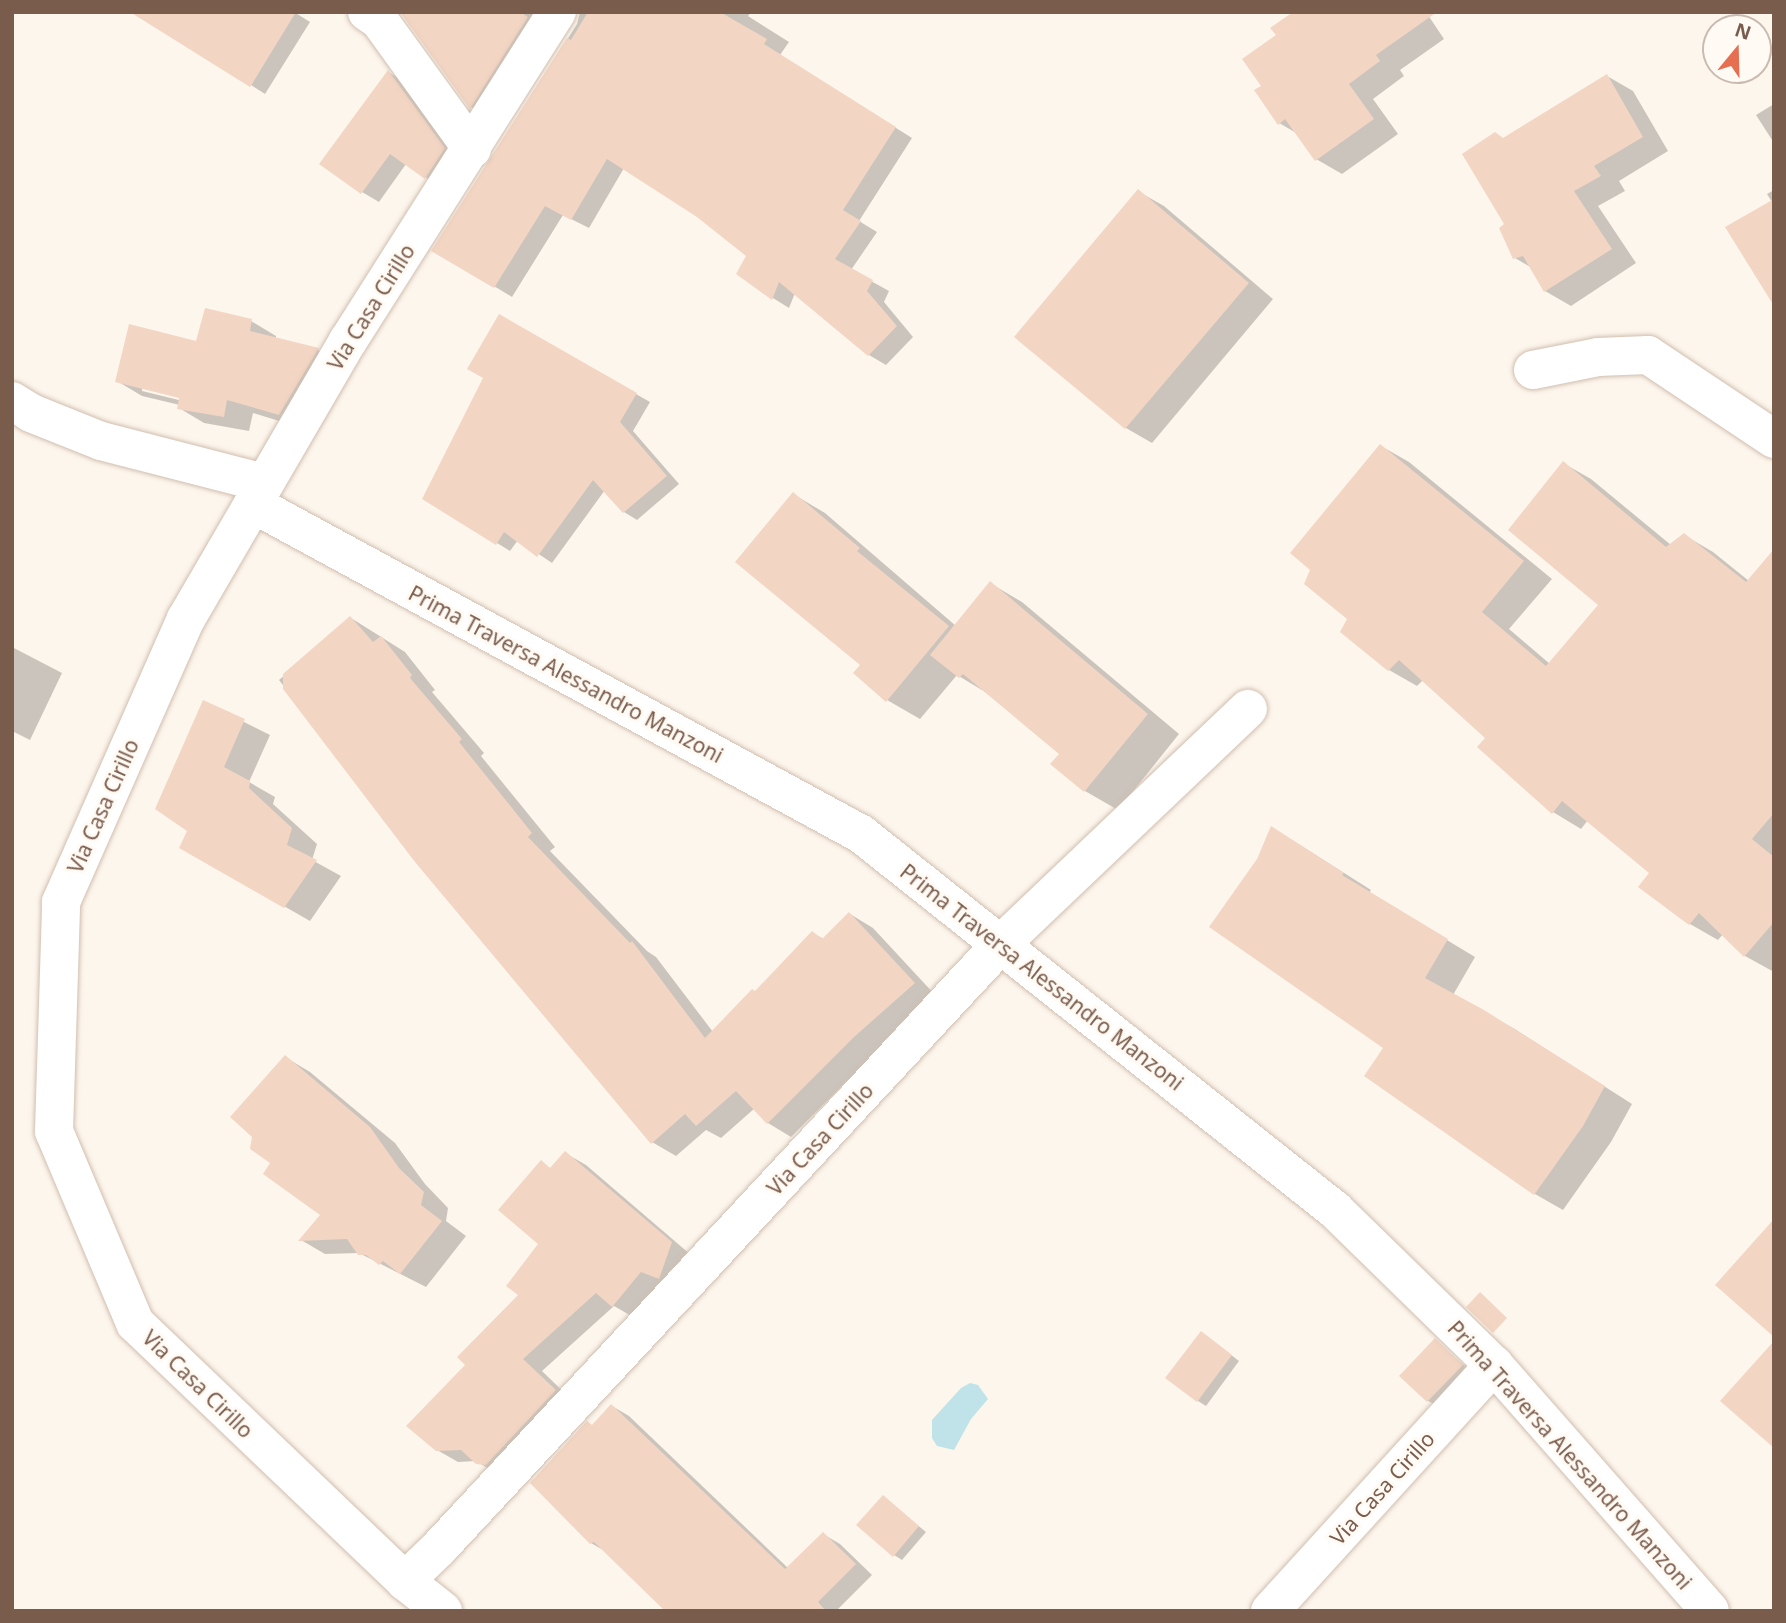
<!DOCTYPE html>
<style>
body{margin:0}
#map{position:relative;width:1786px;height:1623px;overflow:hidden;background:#fdf6ec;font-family:"Noto Sans",sans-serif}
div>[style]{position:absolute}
.water>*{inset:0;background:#bfe3e8}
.shadow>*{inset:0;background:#0003}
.building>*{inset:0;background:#f3d5c3}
.roads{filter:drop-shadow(0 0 2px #d1beb0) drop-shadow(0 0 2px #d1beb0)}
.minor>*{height:38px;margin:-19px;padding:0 19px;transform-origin:19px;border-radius:19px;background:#fff}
span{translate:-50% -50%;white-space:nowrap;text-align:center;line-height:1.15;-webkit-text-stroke:6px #fffaf3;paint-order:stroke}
.street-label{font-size:21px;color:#7a5c4d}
.frame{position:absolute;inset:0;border:14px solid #7a5c4d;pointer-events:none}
.north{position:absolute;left:1702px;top:14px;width:70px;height:70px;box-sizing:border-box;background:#fffaf3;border:2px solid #cabbb1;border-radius:50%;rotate:19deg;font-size:19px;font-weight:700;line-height:28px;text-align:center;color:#7a5c4d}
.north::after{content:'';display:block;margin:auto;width:24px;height:32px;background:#e76f51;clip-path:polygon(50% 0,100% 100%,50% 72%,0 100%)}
</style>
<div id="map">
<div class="water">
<i style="clip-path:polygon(970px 1383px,978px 1385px,988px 1399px,971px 1419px,954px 1450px,937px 1446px,932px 1438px,932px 1420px,961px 1388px)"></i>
</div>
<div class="shadow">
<i style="clip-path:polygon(294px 12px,310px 22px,265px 94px,251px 85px)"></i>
<i style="clip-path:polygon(401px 12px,554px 12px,488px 117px,471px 107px)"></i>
<i style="clip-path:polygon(580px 12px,751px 12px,748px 16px,789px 42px,780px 55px,912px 138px,859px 221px,877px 232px,851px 270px,889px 291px,884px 302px,913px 337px,886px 365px,869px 355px,795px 293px,789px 308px,773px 298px,748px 255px,698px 216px,624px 168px,589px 228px,563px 215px,512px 297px,434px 250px,577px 24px)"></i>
<i style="clip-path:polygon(1426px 12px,1444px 39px,1400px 70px,1404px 76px,1373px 99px,1398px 134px,1342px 174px,1316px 159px,1298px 134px,1279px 123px)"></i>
<i style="clip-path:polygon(388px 72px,405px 82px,461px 159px,442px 188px,406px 164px,379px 202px,362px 192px)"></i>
<i style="clip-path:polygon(1607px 76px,1633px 91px,1668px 151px,1619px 181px,1625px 191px,1598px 206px,1636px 263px,1571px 306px,1545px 291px,1532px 268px,1515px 258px,1506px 224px,1504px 139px)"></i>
<i style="clip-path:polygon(1774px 104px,1774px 143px,1756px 115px)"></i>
<i style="clip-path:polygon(1774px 190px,1774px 295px,1772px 202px,1767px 194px)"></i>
<i style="clip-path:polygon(1139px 192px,1164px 206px,1273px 299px,1152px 443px,1126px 428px,1017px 336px)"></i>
<i style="clip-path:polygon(500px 317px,650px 402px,633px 431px,679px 484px,637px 520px,624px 512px,605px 490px,552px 563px,518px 540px,510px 551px,497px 543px,486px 377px)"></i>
<i style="clip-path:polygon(evenodd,251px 321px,276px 336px,276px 339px,318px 350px,343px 364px,305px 429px,253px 413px,249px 431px,204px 423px,179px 408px,180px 405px,142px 396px,117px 381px,251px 321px,142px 387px,188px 399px,187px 402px,142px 391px,142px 387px)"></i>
<i style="clip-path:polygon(1381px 446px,1409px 462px,1552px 579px,1509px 629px,1550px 664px,1601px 605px,1563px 463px,1591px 479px,1671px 545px,1684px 535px,1713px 552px,1749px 581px,1774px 747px,1774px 972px,1745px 956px,1723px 934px,1718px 940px,1690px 924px,1641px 887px,1652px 873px,1588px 820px,1581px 829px,1553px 812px,1487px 738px,1423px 680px,1417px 686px,1389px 670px,1350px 618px)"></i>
<i style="clip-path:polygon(793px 494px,825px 513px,956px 626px,990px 583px,1022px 602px,1179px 734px,1118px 810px,1085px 791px,1053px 764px,1062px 754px,992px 696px,957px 675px,920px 719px,887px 700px,855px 673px,862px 665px)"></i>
<i style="clip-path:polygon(351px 618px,405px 652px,435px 690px,432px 692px,484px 753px,481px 756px,555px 847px,550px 851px,647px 951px,656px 957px,713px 1032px,756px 993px,813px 933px,825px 940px,850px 914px,873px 928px,937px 997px,878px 1050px,791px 1137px,768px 1123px,755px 1108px,721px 1138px,706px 1130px,676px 1156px,652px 1142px,471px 928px,279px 680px)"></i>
<i style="clip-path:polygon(12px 647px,62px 673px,30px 740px,12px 731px)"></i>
<i style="clip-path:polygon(204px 702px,270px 735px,249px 782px,275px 797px,273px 804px,317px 844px,312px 860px,341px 876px,310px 921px,181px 847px,189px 830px)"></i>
<i style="clip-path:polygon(1300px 845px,1371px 890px,1369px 893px,1475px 957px,1453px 995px,1513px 1028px,1632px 1104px,1611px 1142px,1563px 1210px,1535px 1194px,1367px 1075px,1386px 1048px)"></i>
<i style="clip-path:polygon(285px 1057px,310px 1072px,395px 1143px,425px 1184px,448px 1208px,446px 1221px,466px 1236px,426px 1287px,359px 1253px,325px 1254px,301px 1240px,322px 1214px,272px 1163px)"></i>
<i style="clip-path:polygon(565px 1153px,586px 1165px,691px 1255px,633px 1317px,614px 1306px,542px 1371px,575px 1403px,499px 1475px,476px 1461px,458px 1462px,437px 1450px,467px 1365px,520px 1295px,540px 1243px,541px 1163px,552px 1169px)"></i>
<i style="clip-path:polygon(1209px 1338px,1239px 1361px,1206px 1406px,1198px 1401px)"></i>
<i style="clip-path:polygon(1436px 1341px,1469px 1370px,1436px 1405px,1428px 1401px)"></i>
<i style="clip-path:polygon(612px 1406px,629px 1416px,788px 1568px,823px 1534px,840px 1544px,872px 1575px,836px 1611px,679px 1611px,608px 1553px,591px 1543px,593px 1426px)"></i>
<i style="clip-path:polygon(883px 1497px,926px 1532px,902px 1560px,894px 1555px)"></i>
</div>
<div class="building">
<i style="clip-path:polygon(130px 12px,296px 12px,250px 87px)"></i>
<i style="clip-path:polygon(400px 12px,520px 12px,528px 17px,470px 109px)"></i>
<i style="clip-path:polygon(588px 12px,720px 12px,767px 39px,764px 44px,896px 127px,843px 210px,861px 221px,835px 259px,873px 280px,867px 291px,897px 326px,868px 356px,779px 282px,772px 300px,736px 274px,746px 256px,697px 217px,607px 159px,571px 220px,545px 206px,494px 288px,431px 251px,567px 38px,571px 40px)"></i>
<i style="clip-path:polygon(1293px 12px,1437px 12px,1376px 55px,1380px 61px,1349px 84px,1374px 119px,1315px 161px,1285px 119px,1278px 125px,1254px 90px,1261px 86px,1242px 59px,1276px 35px,1270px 28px)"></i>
<i style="clip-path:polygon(388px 70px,445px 148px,425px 179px,390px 154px,361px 194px,319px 164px)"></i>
<i style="clip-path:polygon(1607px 74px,1643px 137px,1594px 166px,1601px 176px,1574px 191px,1612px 249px,1544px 292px,1523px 256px,1513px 259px,1499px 228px,1504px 224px,1462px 154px,1495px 132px,1503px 138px)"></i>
<i style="clip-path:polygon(1138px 189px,1249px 283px,1125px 429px,1014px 337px)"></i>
<i style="clip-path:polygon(1774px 199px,1774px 306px,1725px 227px)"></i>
<i style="clip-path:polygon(205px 308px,252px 319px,250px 331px,319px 348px,279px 415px,227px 400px,224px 417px,177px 409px,179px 398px,115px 382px,129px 324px,196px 341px)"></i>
<i style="clip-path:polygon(499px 314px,637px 393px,620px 422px,667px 476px,623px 513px,593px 480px,537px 557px,504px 532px,496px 545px,422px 499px,483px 378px,467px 369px)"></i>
<i style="clip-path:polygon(1380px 444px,1524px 561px,1482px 612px,1546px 666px,1598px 605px,1508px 530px,1563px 461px,1666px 547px,1684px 533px,1746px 582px,1774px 549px,1774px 813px,1752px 839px,1774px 857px,1774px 922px,1744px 957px,1699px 913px,1689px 925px,1638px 887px,1649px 873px,1562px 801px,1552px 814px,1477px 747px,1485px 738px,1399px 660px,1388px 671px,1340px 632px,1347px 619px,1304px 584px,1310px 570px,1290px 553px)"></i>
<i style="clip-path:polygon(793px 492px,860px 548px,857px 551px,949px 626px,886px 702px,853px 673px,860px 665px,735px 562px)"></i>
<i style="clip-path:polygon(990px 581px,1148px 714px,1084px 792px,1050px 764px,1059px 754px,963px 674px,959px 678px,930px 655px)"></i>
<i style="clip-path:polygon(350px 616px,373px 642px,381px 636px,412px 675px,410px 678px,462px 739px,459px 742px,532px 833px,528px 837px,630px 943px,632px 941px,705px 1038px,752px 989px,755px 991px,812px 931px,822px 939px,849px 912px,915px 983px,854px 1037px,767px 1124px,736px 1091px,696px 1126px,685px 1114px,651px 1144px,415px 862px,283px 689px,283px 674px)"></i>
<i style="clip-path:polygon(203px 700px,245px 719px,224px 767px,250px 781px,249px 788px,292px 828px,287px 845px,317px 860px,284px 908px,179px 848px,187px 831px,155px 809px)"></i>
<i style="clip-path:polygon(1271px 826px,1344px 873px,1342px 875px,1448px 939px,1425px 978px,1484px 1010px,1605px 1086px,1583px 1126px,1534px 1195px,1364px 1076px,1383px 1048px,1209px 927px,1257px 859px)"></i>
<i style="clip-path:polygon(285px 1055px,370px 1127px,399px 1168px,424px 1192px,421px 1205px,442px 1221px,400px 1274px,383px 1261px,379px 1265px,366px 1255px,358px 1255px,347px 1239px,298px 1241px,320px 1215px,263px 1174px,270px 1163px,250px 1149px,252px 1137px,230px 1117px)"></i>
<i style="clip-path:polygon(565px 1151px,672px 1242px,659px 1279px,641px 1272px,612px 1307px,596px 1293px,523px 1359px,556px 1390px,486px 1465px,476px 1464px,461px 1450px,436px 1451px,406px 1426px,465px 1365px,457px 1357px,518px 1295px,506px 1286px,538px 1244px,498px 1210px,541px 1160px,550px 1168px)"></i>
<i style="clip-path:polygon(1774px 1219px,1774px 1337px,1715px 1285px)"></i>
<i style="clip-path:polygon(1480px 1292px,1507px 1318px,1493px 1333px,1466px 1307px)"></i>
<i style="clip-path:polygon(1201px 1331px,1232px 1355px,1197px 1402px,1165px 1378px)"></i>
<i style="clip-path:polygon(1435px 1338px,1463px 1365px,1427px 1402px,1399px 1376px)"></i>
<i style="clip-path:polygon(1774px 1341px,1774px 1448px,1720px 1401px)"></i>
<i style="clip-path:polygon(611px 1404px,785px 1569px,823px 1532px,856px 1564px,818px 1602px,826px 1611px,665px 1611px,594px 1542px,590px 1544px,530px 1483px,587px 1421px,592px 1425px)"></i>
<i style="clip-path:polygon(883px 1495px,919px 1526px,893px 1557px,856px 1525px)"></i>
</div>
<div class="roads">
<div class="minor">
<i style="left:367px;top:12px;width:14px;rotate:34deg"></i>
<i style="left:379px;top:20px;width:159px;rotate:54.2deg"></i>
<i style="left:1533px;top:370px;width:66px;rotate:-11.3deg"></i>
<i style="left:1598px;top:357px;width:50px;rotate:-2.3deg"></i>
<i style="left:1648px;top:355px;width:151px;rotate:33.7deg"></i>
<i style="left:12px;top:401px;width:22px;rotate:32deg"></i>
<i style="left:31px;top:413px;width:75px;rotate:21.8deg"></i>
<i style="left:101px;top:441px;width:169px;rotate:14.4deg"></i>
<i style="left:253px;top:504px;width:692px;rotate:28.49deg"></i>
<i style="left:861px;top:834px;width:605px;rotate:38.42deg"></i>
<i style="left:1335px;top:1210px;width:222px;rotate:44.3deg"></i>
<i style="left:1494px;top:1365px;width:327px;rotate:48.7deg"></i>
<i style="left:405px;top:1581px;width:47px;rotate:-44.1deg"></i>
<i style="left:439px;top:1548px;width:825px;rotate:-47.06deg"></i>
<i style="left:1001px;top:944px;width:341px;rotate:-43.6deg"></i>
<i style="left:443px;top:1611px;width:48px;rotate:-141.7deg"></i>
<i style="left:405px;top:1581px;width:373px;rotate:-136.3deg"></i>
<i style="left:135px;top:1323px;width:208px;rotate:-112.9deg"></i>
<i style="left:54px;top:1131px;width:229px;rotate:-88.2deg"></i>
<i style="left:61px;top:902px;width:309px;rotate:-66.2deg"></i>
<i style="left:186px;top:619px;width:322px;rotate:-59.8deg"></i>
<i style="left:348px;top:341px;width:390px;rotate:-57.6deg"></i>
<i style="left:1270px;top:1611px;width:333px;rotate:-47.7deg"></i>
</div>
</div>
<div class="street-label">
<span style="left:371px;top:307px;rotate:-58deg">Via Casa Cirillo</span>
<span style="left:566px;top:674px;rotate:28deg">Prima Traversa Alessandro Manzoni</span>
<span style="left:103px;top:806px;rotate:-66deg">Via Casa Cirillo</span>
<span style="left:1042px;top:977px;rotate:38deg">Prima Traversa Alessandro Manzoni</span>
<span style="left:820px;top:1139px;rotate:-47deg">Via Casa Cirillo</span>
<span style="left:198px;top:1384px;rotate:44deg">Via Casa Cirillo</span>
<span style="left:1570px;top:1455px;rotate:48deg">Prima Traversa Alessandro Manzoni</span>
<span style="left:1382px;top:1488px;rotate:-48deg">Via Casa Cirillo</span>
</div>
<div class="frame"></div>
<div class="north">N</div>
</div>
